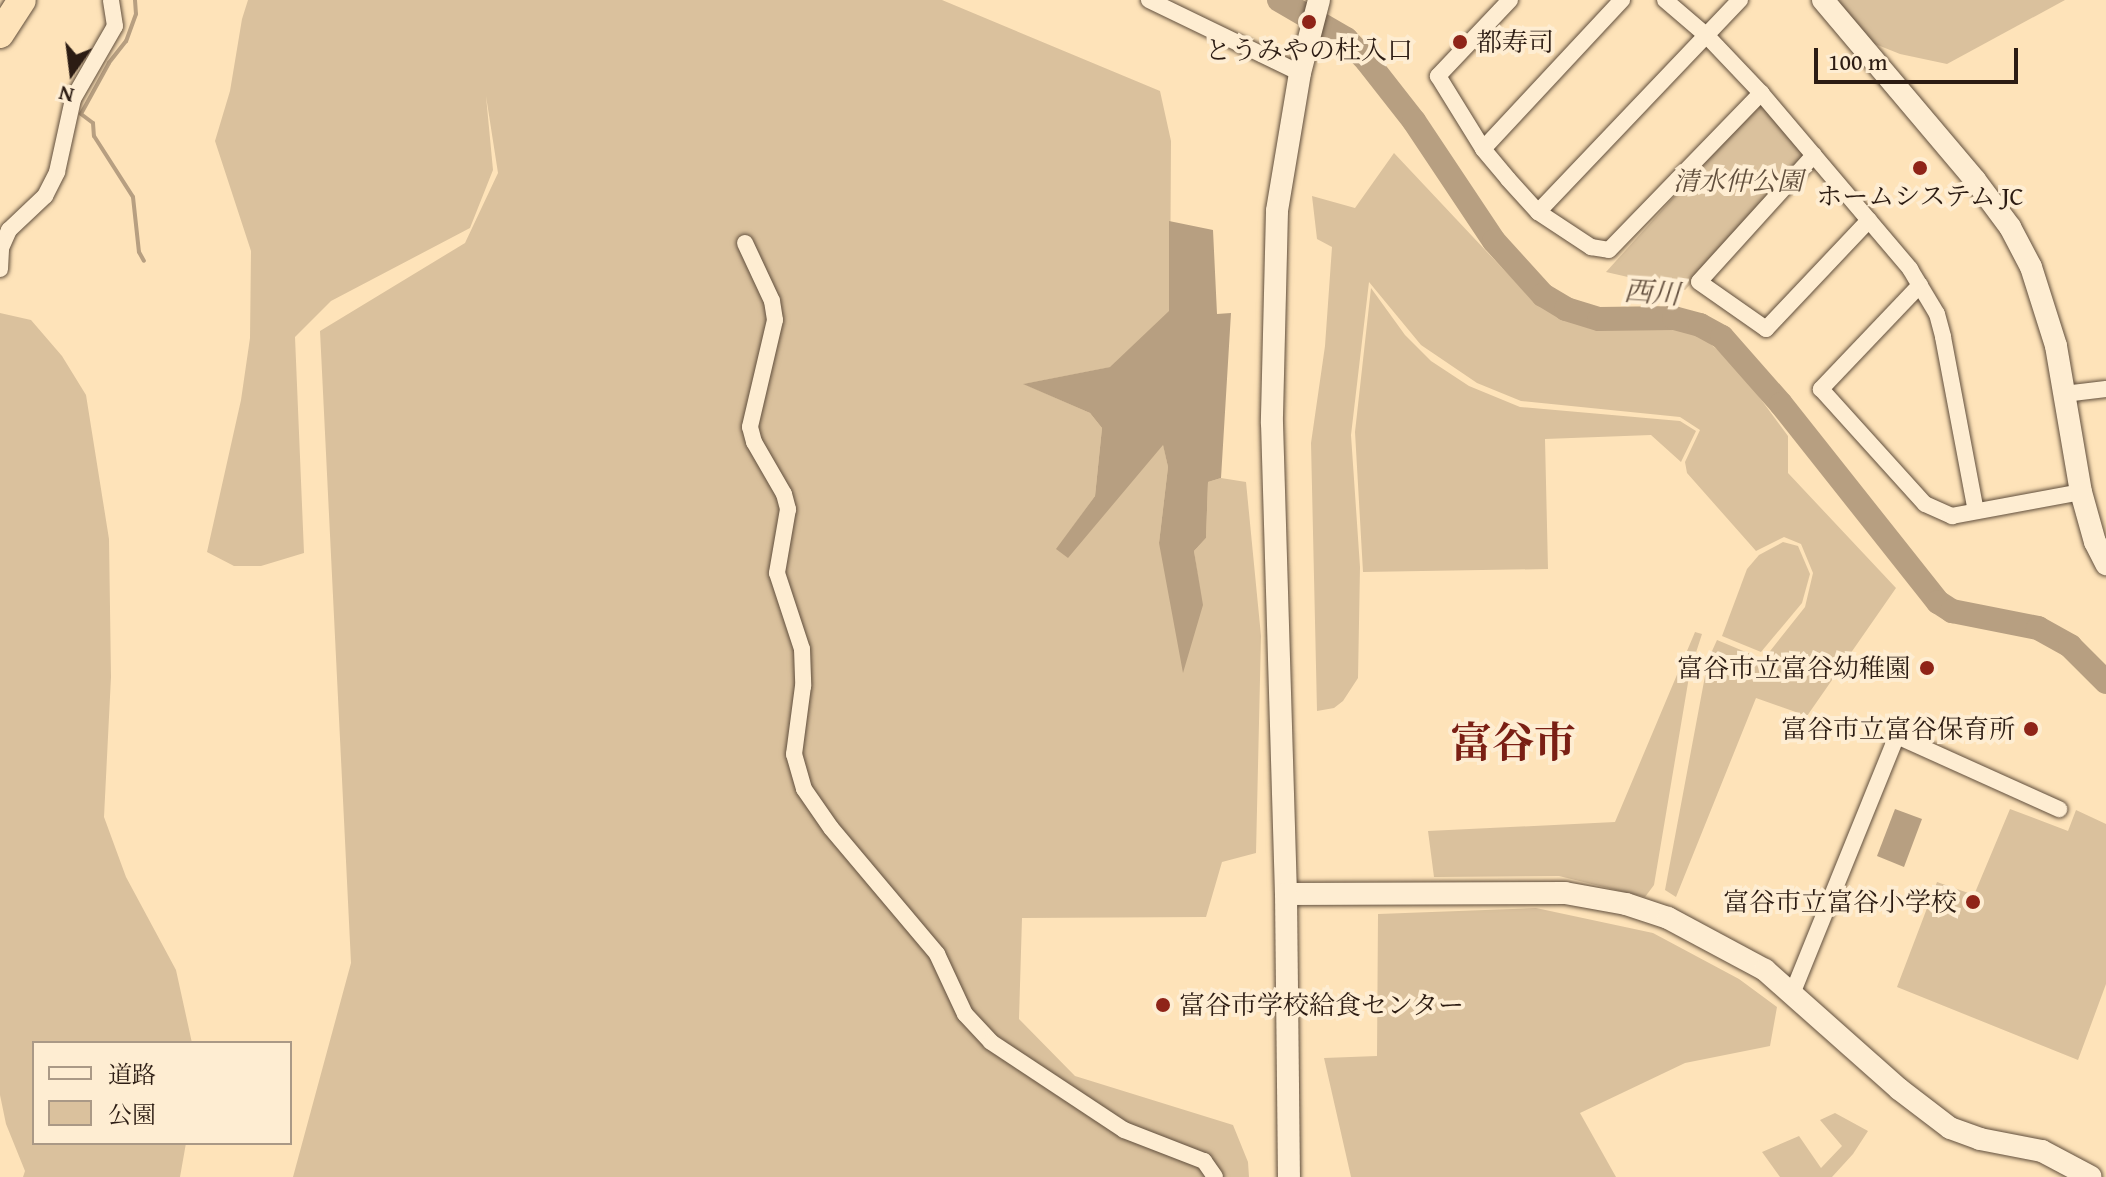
<!DOCTYPE html>
<meta charset="utf-8">
<style>
body{margin:0}
#map{position:relative;width:2106px;height:1177px;overflow:hidden;background:#fee3b9;font-family:"Gentium Book Plus","Noto Serif JP",serif}
div>[style]{position:absolute}
.green>*{inset:0;background:#dac19d}
.water>*{inset:0;background:#b79f81}
.stream>*{height:4px;margin:-2px;padding:0 2px;transform-origin:2px;border-radius:2px;background:#b79f81}
.river>*{height:24px;margin:-12px;padding:0 12px;transform-origin:12px;border-radius:12px;background:#b79f81}
.roads{filter:drop-shadow(0 0 2px #604e3c) drop-shadow(0 0 2px #604e3c)}
.street>*{height:16px;margin:-8px;padding:0 8px;transform-origin:8px;border-radius:8px;background:#feedd2}
.secondary>*{height:22px;margin:-11px;padding:0 11px;transform-origin:11px;border-radius:11px;background:#feedd2}
.highway>*{height:28px;margin:-14px;padding:0 14px;transform-origin:14px;border-radius:14px;background:#fee3b9}
.dots>*{width:22px;height:22px;translate:-50% -50%;box-sizing:border-box;border:4px solid #feedd2;border-radius:50%}
span{translate:-50% -50%;white-space:nowrap;text-align:center;line-height:1.15;-webkit-text-stroke:8px #feedd2;paint-order:stroke}
.poi-label{font-size:26px;color:#2c1c13}
.left{translate:0 -50%;text-align:left}
.right{translate:-100% -50%;text-align:right}
.park-label{font-size:26px;color:#604e3c;font-style:italic}
.water-label{font-size:28px;color:#64503f;font-style:italic}
.town-label{font-size:42px;color:#7a1f14;font-weight:700}
.legend{position:absolute;left:32px;top:1041px;width:260px;height:104px;box-sizing:border-box;background:#feedd2;border:2px solid #aa9986;margin:0;padding:10px 14px;list-style:none;font-size:24px;color:#2c1c13}
.legend li{display:flex;align-items:center;gap:16px;height:40px}
.legend b{width:40px;border:2px solid #aa9986}
.north{position:absolute;left:32px;top:32px;width:80px;height:80px;-webkit-text-stroke:6px #feedd2;paint-order:stroke;rotate:194deg;font-size:22px;font-weight:700;line-height:32px;text-align:center;color:#2c1c13}
.north::after{content:'';display:block;margin:auto;width:28px;height:36px;background:#2c1c13;clip-path:polygon(50% 0,100% 100%,50% 72%,0 100%)}
.scale{position:absolute;left:1814px;top:48px;width:204px;height:36px;box-sizing:border-box;border:4px solid #2c1c13;border-top:0;padding-left:10px;font-size:24px;line-height:28px;white-space:nowrap;color:#2c1c13;-webkit-text-stroke:6px #feedd2;paint-order:stroke}
</style>
<div id="map">
<div class="green">
<i style="clip-path:polygon(248px 0,942px 0,1160px 91px,1171px 141px,1170px 311px,1111px 367px,1024px 384px,1090px 413px,1102px 428px,1095px 496px,1057px 549px,1163px 444px,1168px 467px,1159px 543px,1202px 605px,1194px 551px,1206px 538px,1208px 482px,1221px 478px,1246px 482px,1261px 636px,1256px 853px,1222px 862px,1206px 917px,1022px 918px,1019px 1019px,1075px 1076px,1233px 1125px,1248px 1162px,1249px 1177px,293px 1177px,351px 963px,320px 331px,465px 243px,498px 173px,486px 96px,493px 170px,470px 228px,331px 301px,295px 337px,304px 553px,261px 566px,234px 566px,207px 552px,241px 400px,250px 338px,251px 251px,215px 141px,230px 91px,242px 19px)"></i>
<i style="clip-path:polygon(1837px 0,2065px 0,1947px 64px,1900px 54px,1855px 36px)"></i>
<i style="clip-path:polygon(1756px 106px,1765px 106px,1809px 157px,1685px 290px,1606px 272px)"></i>
<i style="clip-path:polygon(1394px 153px,1536px 304px,1587px 325px,1649px 325px,1697px 333px,1735px 364px,1788px 436px,1788px 473px,1896px 588px,1807px 716px,1756px 698px,1676px 897px,1665px 890px,1708px 660px,1717px 640px,1760px 658px,1767px 655px,1805px 607px,1813px 573px,1801px 544px,1784px 537px,1756px 551px,1687px 473px,1685px 462px,1700px 430px,1680px 417px,1521px 401px,1477px 383px,1421px 345px,1369px 282px,1351px 435px,1360px 567px,1358px 678px,1343px 701px,1334px 708px,1317px 711px,1311px 443px,1325px 346px,1332px 247px,1317px 239px,1312px 196px,1355px 208px)"></i>
<i style="clip-path:polygon(1371px 288px,1405px 335px,1431px 361px,1469px 386px,1520px 407px,1680px 421px,1696px 431px,1681px 462px,1651px 435px,1545px 439px,1548px 569px,1363px 572px,1355px 432px)"></i>
<i style="clip-path:polygon(0 313px,31px 320px,62px 356px,86px 395px,109px 539px,111px 677px,104px 817px,126px 877px,176px 970px,192px 1043px,34px 1043px,34px 1143px,186px 1143px,180px 1177px,23px 1177px,25px 1171px,6px 1124px,0 1095px)"></i>
<i style="clip-path:polygon(1783px 542px,1798px 546px,1810px 574px,1802px 603px,1761px 652px,1722px 636px,1747px 569px,1759px 555px)"></i>
<i style="clip-path:polygon(1695px 632px,1702px 634px,1690px 671px,1654px 885px,1645px 897px,1559px 876px,1434px 877px,1428px 831px,1615px 822px)"></i>
<i style="clip-path:polygon(2010px 809px,2068px 831px,2076px 810px,2106px 824px,2106px 984px,2078px 1060px,1897px 987px,1937px 882px,1974px 895px)"></i>
<i style="clip-path:polygon(1536px 908px,1653px 933px,1739px 979px,1777px 1007px,1770px 1046px,1685px 1063px,1580px 1113px,1616px 1177px,1351px 1177px,1324px 1058px,1377px 1056px,1378px 914px)"></i>
<i style="clip-path:polygon(1835px 1113px,1868px 1131px,1853px 1154px,1832px 1177px,1780px 1177px,1762px 1152px,1799px 1136px,1821px 1168px,1842px 1146px,1820px 1120px)"></i>
</div>
<div class="water">
<i style="clip-path:polygon(1169px 221px,1213px 230px,1217px 314px,1231px 313px,1221px 478px,1208px 482px,1206px 538px,1194px 551px,1203px 605px,1183px 673px,1159px 543px,1168px 467px,1163px 445px,1068px 558px,1056px 549px,1095px 496px,1102px 428px,1090px 413px,1023px 384px,1110px 367px,1169px 311px)"></i>
<i style="clip-path:polygon(1895px 809px,1922px 819px,1904px 867px,1877px 856px)"></i>
</div>
<div class="stream">
<i style="left:135px;top:0;width:14px;rotate:86deg"></i>
<i style="left:136px;top:14px;width:29px;rotate:110deg"></i>
<i style="left:126px;top:41px;width:28px;rotate:128deg"></i>
<i style="left:109px;top:63px;width:58px;rotate:118.8deg"></i>
<i style="left:81px;top:114px;width:15px;rotate:37deg"></i>
<i style="left:93px;top:123px;width:13px;rotate:86deg"></i>
<i style="left:94px;top:136px;width:72px;rotate:57.4deg"></i>
<i style="left:133px;top:197px;width:55px;rotate:83.8deg"></i>
<i style="left:139px;top:252px;width:10px;rotate:61deg"></i>
</div>
<div class="river">
<i style="left:1279px;top:0;width:78px;rotate:30.2deg"></i>
<i style="left:1346px;top:39px;width:30px;rotate:46deg"></i>
<i style="left:1367px;top:61px;width:76px;rotate:51.9deg"></i>
<i style="left:1414px;top:121px;width:144px;rotate:56.3deg"></i>
<i style="left:1494px;top:241px;width:73px;rotate:47.8deg"></i>
<i style="left:1543px;top:295px;width:27px;rotate:31deg"></i>
<i style="left:1566px;top:309px;width:34px;rotate:17deg"></i>
<i style="left:1599px;top:319px;width:75px;rotate:-0.8deg"></i>
<i style="left:1674px;top:318px;width:27px;rotate:15deg"></i>
<i style="left:1700px;top:325px;width:25px;rotate:29deg"></i>
<i style="left:1722px;top:337px;width:89px;rotate:48.6deg"></i>
<i style="left:1781px;top:404px;width:253px;rotate:51.6deg"></i>
<i style="left:1938px;top:602px;width:17px;rotate:33deg"></i>
<i style="left:1952px;top:611px;width:88px;rotate:11.2deg"></i>
<i style="left:2038px;top:628px;width:37px;rotate:29deg"></i>
<i style="left:2070px;top:646px;width:51px;rotate:45deg"></i>
</div>
<div class="roads">
<div class="street">
<i style="left:1149px;top:0;width:168px;rotate:25.8deg"></i>
<i style="left:1510px;top:0;width:105px;rotate:133.5deg"></i>
<i style="left:1438px;top:76px;width:86px;rotate:58.3deg"></i>
<i style="left:1483px;top:149px;width:39px;rotate:50deg"></i>
<i style="left:1508px;top:179px;width:45px;rotate:47.7deg"></i>
<i style="left:1538px;top:212px;width:64px;rotate:33.4deg"></i>
<i style="left:1591px;top:247px;width:18px;rotate:9deg"></i>
<i style="left:1609px;top:250px;width:219px;rotate:-45.9deg"></i>
<i style="left:1665px;top:0;width:55px;rotate:40.6deg"></i>
<i style="left:1707px;top:36px;width:79px;rotate:46.5deg"></i>
<i style="left:1761px;top:93px;width:231px;rotate:49.7deg"></i>
<i style="left:1910px;top:269px;width:52px;rotate:59deg"></i>
<i style="left:1937px;top:314px;width:24px;rotate:75deg"></i>
<i style="left:1943px;top:337px;width:177px;rotate:79.3deg"></i>
<i style="left:1483px;top:149px;width:204px;rotate:-47deg"></i>
<i style="left:1814px;top:155px;width:171px;rotate:132.2deg"></i>
<i style="left:1699px;top:282px;width:82px;rotate:35deg"></i>
<i style="left:1766px;top:329px;width:150px;rotate:-46.6deg"></i>
<i style="left:1538px;top:212px;width:293px;rotate:-46.4deg"></i>
<i style="left:745px;top:243px;width:64px;rotate:65deg"></i>
<i style="left:772px;top:301px;width:19px;rotate:81deg"></i>
<i style="left:775px;top:320px;width:110px;rotate:103.2deg"></i>
<i style="left:750px;top:427px;width:16px;rotate:75deg"></i>
<i style="left:754px;top:442px;width:60px;rotate:60deg"></i>
<i style="left:784px;top:494px;width:16px;rotate:75deg"></i>
<i style="left:788px;top:509px;width:65px;rotate:99.8deg"></i>
<i style="left:777px;top:573px;width:80px;rotate:71.8deg"></i>
<i style="left:802px;top:649px;width:37px;rotate:88deg"></i>
<i style="left:803px;top:686px;width:69px;rotate:97.5deg"></i>
<i style="left:794px;top:754px;width:36px;rotate:74deg"></i>
<i style="left:804px;top:789px;width:47px;rotate:55.3deg"></i>
<i style="left:831px;top:828px;width:165px;rotate:49.9deg"></i>
<i style="left:937px;top:954px;width:66px;rotate:65deg"></i>
<i style="left:965px;top:1014px;width:38px;rotate:47deg"></i>
<i style="left:991px;top:1042px;width:159px;rotate:33.5deg"></i>
<i style="left:1124px;top:1130px;width:86px;rotate:21.2deg"></i>
<i style="left:1204px;top:1161px;width:19px;rotate:55deg"></i>
<i style="left:0;top:269px;width:21px;rotate:-87deg"></i>
<i style="left:1px;top:248px;width:20px;rotate:-66deg"></i>
<i style="left:9px;top:230px;width:50px;rotate:-43.4deg"></i>
<i style="left:45px;top:196px;width:27px;rotate:-63deg"></i>
<i style="left:57px;top:172px;width:75px;rotate:-77.6deg"></i>
<i style="left:73px;top:99px;width:84px;rotate:-60.1deg"></i>
<i style="left:115px;top:26px;width:26px;rotate:-99deg"></i>
<i style="left:1920px;top:285px;width:144px;rotate:133.6deg"></i>
<i style="left:1821px;top:389px;width:155px;rotate:47.9deg"></i>
<i style="left:1925px;top:504px;width:30px;rotate:24deg"></i>
<i style="left:1952px;top:516px;width:131px;rotate:-10.5deg"></i>
<i style="left:2064px;top:394px;width:42px;rotate:-6.8deg"></i>
<i style="left:1792px;top:994px;width:279px;rotate:-67.9deg"></i>
<i style="left:1897px;top:736px;width:178px;rotate:24.3deg"></i>
</div>
<div class="secondary">
<i style="left:1319px;top:0;width:75px;rotate:104.6deg"></i>
<i style="left:1300px;top:73px;width:140px;rotate:99.5deg"></i>
<i style="left:1277px;top:211px;width:212px;rotate:91.4deg"></i>
<i style="left:1272px;top:423px;width:471px;rotate:88.3deg"></i>
<i style="left:1286px;top:894px;width:279px;rotate:-0.2deg"></i>
<i style="left:1565px;top:893px;width:62px;rotate:10.2deg"></i>
<i style="left:1626px;top:904px;width:44px;rotate:18.4deg"></i>
<i style="left:1668px;top:918px;width:110px;rotate:28.2deg"></i>
<i style="left:1765px;top:970px;width:179px;rotate:41.6deg"></i>
<i style="left:1899px;top:1089px;width:64px;rotate:37.4deg"></i>
<i style="left:1950px;top:1128px;width:32px;rotate:20deg"></i>
<i style="left:1980px;top:1139px;width:63px;rotate:11deg"></i>
<i style="left:2042px;top:1151px;width:55px;rotate:28deg"></i>
<i style="left:1823px;top:0;width:236px;rotate:49.8deg"></i>
<i style="left:1975px;top:180px;width:59px;rotate:53.3deg"></i>
<i style="left:2010px;top:227px;width:45px;rotate:62.3deg"></i>
<i style="left:2031px;top:267px;width:83px;rotate:72.4deg"></i>
<i style="left:2056px;top:346px;width:148px;rotate:80.3deg"></i>
<i style="left:2081px;top:492px;width:52px;rotate:74.4deg"></i>
<i style="left:2095px;top:542px;width:25px;rotate:63deg"></i>
<i style="left:1286px;top:894px;width:283px;rotate:89.4deg"></i>
</div>
<div class="highway">
<i style="left:0;top:34px;width:40px;rotate:-57.1deg"></i>
</div>
</div>
<div class="dots">
<i style="left:1309px;top:22px;background:#8f2418"></i>
<i style="left:1460px;top:42px;background:#8f2418"></i>
<i style="left:1920px;top:168px;background:#8f2418"></i>
<i style="left:1927px;top:668px;background:#8f2418"></i>
<i style="left:2031px;top:729px;background:#8f2418"></i>
<i style="left:1973px;top:902px;background:#8f2418"></i>
<i style="left:1163px;top:1005px;background:#8f2418"></i>
</div>
<div class="poi-label">
<span class="left" style="left:1476px;top:42px">都寿司</span>
<span style="left:1309px;top:50px">とうみやの杜入口</span>
<span style="left:1920px;top:196px">ホームシステム JC</span>
<span class="right" style="left:1911px;top:668px">富谷市立富谷幼稚園</span>
<span class="right" style="left:2015px;top:729px">富谷市立富谷保育所</span>
<span class="right" style="left:1957px;top:902px">富谷市立富谷小学校</span>
<span class="left" style="left:1179px;top:1005px">富谷市学校給食センター</span>
</div>
<div class="park-label">
<span style="left:1738px;top:181px">清水仲公園</span>
</div>
<div class="water-label">
<span style="left:1652px;top:292px;rotate:4deg">西川</span>
</div>
<div class="town-label">
<span style="left:1513px;top:742px">富谷市</span>
</div>
<ul class="legend">
<li><b style="height:10px;background:#feedd2"></b>道路</li>
<li><b style="height:22px;background:#dac19d"></b>公園</li>
</ul>
<div class="north">N</div>
<div class="scale">100 m</div>
</div>
